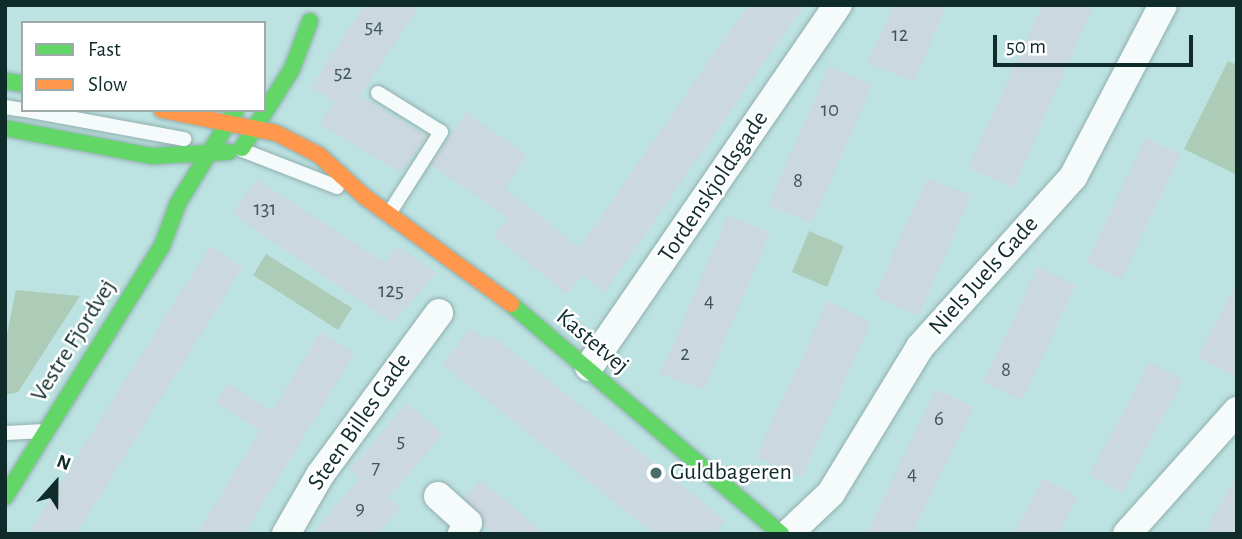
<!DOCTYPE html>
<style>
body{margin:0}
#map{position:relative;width:1242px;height:539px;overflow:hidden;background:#bce2e1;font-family:"Alegreya Sans",sans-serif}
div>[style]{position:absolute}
.green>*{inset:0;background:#adccb7}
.building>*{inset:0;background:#ccd8df}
.roads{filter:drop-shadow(0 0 2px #91afaf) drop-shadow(0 0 2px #91afaf)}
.lane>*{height:14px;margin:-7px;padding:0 7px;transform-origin:7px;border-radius:7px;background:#f5fbfa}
.street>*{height:28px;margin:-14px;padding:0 14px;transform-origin:14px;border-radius:14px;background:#f5fbfa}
.fast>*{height:16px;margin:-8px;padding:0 8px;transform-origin:8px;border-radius:8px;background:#63d668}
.slow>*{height:16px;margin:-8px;padding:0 8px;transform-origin:8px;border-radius:8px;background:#ff974d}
.dots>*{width:19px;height:19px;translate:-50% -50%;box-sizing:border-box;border:4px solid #fff;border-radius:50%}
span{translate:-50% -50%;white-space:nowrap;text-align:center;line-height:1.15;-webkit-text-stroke:5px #fff;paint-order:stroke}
.number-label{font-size:21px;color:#3e5758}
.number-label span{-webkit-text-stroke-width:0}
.street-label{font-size:24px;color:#0f2c2b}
.poi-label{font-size:24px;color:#0f2c2b}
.left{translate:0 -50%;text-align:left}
.frame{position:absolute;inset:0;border:7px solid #0f2c2b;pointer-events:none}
.legend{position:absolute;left:21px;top:21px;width:245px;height:91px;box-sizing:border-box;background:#fff;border:2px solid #9fabaa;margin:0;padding:9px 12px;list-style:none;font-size:21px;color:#0f2c2b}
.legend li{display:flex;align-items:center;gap:14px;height:35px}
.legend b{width:35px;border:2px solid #9fabaa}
.north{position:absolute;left:21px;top:448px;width:70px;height:70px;-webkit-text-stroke:5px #fff;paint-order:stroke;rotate:21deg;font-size:19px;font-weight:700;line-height:28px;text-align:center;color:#0f2c2b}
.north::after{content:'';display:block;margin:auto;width:24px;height:32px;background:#0f2c2b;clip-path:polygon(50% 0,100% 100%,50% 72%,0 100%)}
.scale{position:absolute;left:993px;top:35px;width:200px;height:32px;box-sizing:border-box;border:4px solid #0f2c2b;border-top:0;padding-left:9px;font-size:21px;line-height:24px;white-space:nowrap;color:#0f2c2b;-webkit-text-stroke:5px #fff;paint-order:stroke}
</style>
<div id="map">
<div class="green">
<i style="clip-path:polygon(1228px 61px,1237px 65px,1237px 175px,1184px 149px)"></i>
<i style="clip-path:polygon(809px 231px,844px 246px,827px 287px,792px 272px)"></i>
<i style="clip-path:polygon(266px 254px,352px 308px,338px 330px,253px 275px)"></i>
<i style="clip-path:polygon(16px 290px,80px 296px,18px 392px,5px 395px,5px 344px)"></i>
</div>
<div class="building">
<i style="clip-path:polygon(365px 5px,420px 5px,360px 96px,427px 136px,401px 172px,320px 125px,334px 102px,311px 87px)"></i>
<i style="clip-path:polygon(748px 5px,804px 5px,605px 292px,582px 275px,567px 294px,493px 235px,508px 218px,431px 165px,466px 112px,527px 155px,505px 188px,579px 248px)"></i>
<i style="clip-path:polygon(893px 5px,947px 5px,914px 82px,868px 63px)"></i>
<i style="clip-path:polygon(1042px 5px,1094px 5px,1014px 187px,968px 168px)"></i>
<i style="clip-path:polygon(829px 67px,873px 84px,812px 223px,768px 205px)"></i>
<i style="clip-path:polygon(1146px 138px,1181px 155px,1121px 279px,1086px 262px)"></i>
<i style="clip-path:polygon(927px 178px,971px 195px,919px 316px,874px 296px)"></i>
<i style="clip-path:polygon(256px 179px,385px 263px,397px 246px,436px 273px,393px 323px,232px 214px)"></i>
<i style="clip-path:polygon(728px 215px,770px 233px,704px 390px,660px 374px)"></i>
<i style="clip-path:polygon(210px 246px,243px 267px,76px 534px,28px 534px)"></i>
<i style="clip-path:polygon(1038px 267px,1076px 285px,1022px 400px,983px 382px)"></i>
<i style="clip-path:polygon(1237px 282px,1237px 378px,1197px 357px)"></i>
<i style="clip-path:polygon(828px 301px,871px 322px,802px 477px,756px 457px)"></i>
<i style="clip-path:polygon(470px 328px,486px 340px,491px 335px,697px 497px,725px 521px,715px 534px,654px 534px,442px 364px)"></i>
<i style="clip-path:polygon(320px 332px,355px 353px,244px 534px,197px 534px,260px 430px,216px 403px,228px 383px,272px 411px)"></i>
<i style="clip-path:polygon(1150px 362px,1183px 380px,1122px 493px,1089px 475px)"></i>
<i style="clip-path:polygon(936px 389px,974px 407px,912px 534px,866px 534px)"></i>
<i style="clip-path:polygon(407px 403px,443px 434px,388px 498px,400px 508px,378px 534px,312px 534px,360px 478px,350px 470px)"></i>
<i style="clip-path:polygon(1237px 473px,1237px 534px,1204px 534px)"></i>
<i style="clip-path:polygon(1043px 478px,1078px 497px,1058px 534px,1013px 534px)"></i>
<i style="clip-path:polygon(480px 480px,509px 503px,544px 534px,495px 534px,484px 525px,465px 498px)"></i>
</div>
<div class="roads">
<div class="lane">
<i style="left:378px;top:93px;width:74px;rotate:31.8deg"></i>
<i style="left:441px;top:132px;width:95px;rotate:122.5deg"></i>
<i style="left:5px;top:107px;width:18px;rotate:9deg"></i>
<i style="left:26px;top:110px;width:161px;rotate:10.4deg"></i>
<i style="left:242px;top:150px;width:102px;rotate:21.3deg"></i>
<i style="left:5px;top:433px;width:35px;rotate:-3deg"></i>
</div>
<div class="street">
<i style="left:589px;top:367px;width:439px;rotate:-55.5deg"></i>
<i style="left:438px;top:496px;width:40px;rotate:42deg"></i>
<i style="left:468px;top:523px;width:13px;rotate:119deg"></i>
<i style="left:286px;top:534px;width:68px;rotate:-60deg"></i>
<i style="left:320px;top:475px;width:201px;rotate:-53.7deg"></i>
<i style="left:788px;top:534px;width:59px;rotate:-43.6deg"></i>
<i style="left:831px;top:493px;width:171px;rotate:-58.6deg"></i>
<i style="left:920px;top:347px;width:229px;rotate:-48deg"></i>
<i style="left:1073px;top:177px;width:194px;rotate:-62.4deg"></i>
<i style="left:1127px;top:534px;width:165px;rotate:-48.2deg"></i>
</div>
<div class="fast">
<i style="left:5px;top:81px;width:18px;rotate:9deg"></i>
<i style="left:5px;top:128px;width:150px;rotate:10.8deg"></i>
<i style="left:152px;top:156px;width:77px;rotate:-3deg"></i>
<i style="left:242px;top:148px;width:93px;rotate:-57.7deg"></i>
<i style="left:292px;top:69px;width:51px;rotate:-69.4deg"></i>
<i style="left:511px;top:304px;width:355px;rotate:40.4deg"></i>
<i style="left:5px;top:497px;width:296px;rotate:-58deg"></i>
<i style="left:162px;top:246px;width:46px;rotate:-69.6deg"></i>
<i style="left:178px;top:203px;width:110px;rotate:-58.1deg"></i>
</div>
<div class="slow">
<i style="left:162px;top:110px;width:116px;rotate:11.4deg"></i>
<i style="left:276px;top:133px;width:48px;rotate:27.1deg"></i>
<i style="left:319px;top:155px;width:62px;rotate:42.4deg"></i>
<i style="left:365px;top:197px;width:181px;rotate:36.2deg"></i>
</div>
</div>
<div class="dots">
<i style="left:656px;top:473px;background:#4c6c6b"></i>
</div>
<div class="number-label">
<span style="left:374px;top:27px">54</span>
<span style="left:900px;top:35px">12</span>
<span style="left:343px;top:73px">52</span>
<span style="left:830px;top:110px">10</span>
<span style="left:798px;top:181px">8</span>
<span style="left:265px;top:209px">131</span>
<span style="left:391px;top:291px">125</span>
<span style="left:709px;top:301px">4</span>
<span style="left:685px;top:354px">2</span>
<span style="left:1006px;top:370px">8</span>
<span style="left:939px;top:419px">6</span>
<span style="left:401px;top:441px">5</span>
<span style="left:376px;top:468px">7</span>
<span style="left:912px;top:474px">4</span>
<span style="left:360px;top:508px">9</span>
</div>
<div class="street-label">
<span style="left:714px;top:187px;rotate:-56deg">Tordenskjoldsgade</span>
<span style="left:984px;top:276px;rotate:-48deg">Niels Juels Gade</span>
<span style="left:74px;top:341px;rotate:-58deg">Vestre Fjordvej</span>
<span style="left:592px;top:342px;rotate:40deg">Kastetvej</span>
<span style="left:360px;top:422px;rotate:-55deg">Steen Billes Gade</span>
</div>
<div class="poi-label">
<span class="left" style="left:670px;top:473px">Guldbageren</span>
</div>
<div class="frame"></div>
<ul class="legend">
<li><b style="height:9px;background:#63d668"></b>Fast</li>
<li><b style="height:9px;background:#ff974d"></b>Slow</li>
</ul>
<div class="north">N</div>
<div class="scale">50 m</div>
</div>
